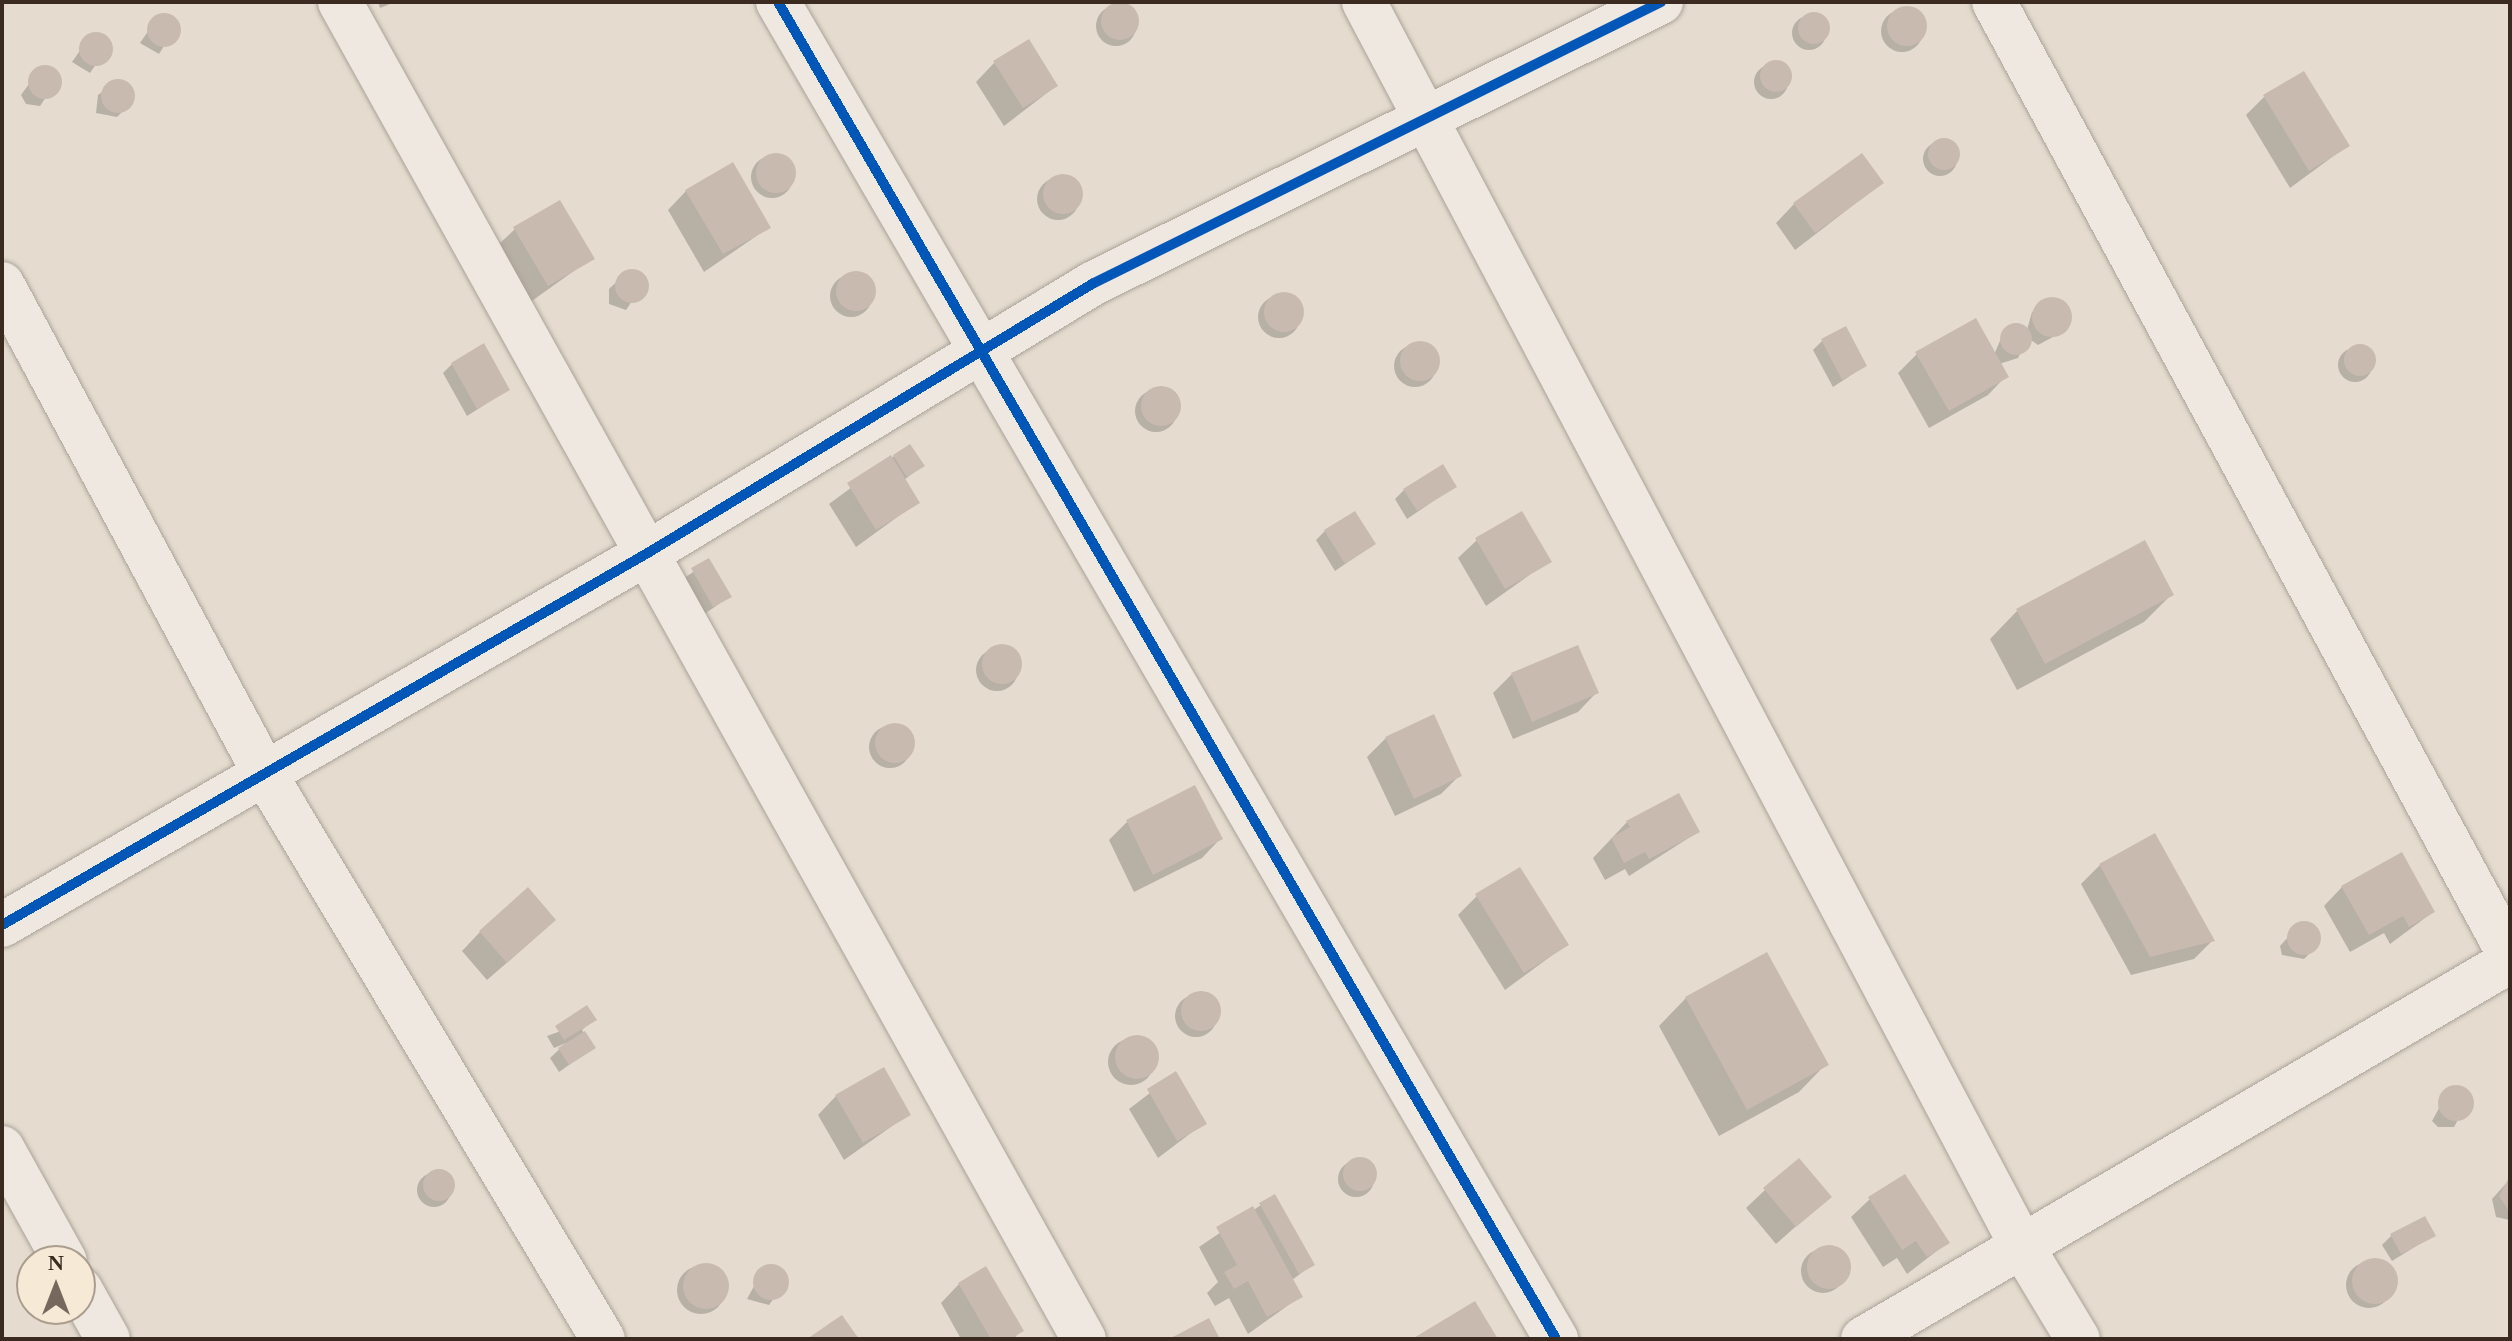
<!DOCTYPE html>
<style>
body{margin:0}
#map{position:relative;width:2512px;height:1341px;overflow:hidden;background:#e5dccf;font-family:"Times New Roman",serif}
div>[style]{position:absolute}
.shadow>*{inset:0;background:#0003}
.round{border-radius:50%}
.building>*{inset:0;background:#c9bab0}
.roads{filter:drop-shadow(0 0 2px #aba298) drop-shadow(0 0 2px #aba298)}
.minor>*{height:44px;margin:-22px;padding:0 22px;transform-origin:22px;border-radius:22px;background:#eee8e1}
.cycleway>*{height:10px;margin:-5px;padding:0 5px;transform-origin:5px;border-radius:5px;background:#0057b8}
span{translate:-50% -50%;white-space:nowrap;text-align:center;line-height:1.15;-webkit-text-stroke:6px #f6e9d6;paint-order:stroke}
.frame{position:absolute;inset:0;border:4px solid #3a2a20;pointer-events:none}
.north{position:absolute;left:16px;top:1245px;width:80px;height:80px;box-sizing:border-box;background:#f6e9d6;border:2px solid #ab9d8d;border-radius:50%;rotate:0deg;font-size:22px;font-weight:700;line-height:32px;text-align:center;color:#3a2a20}
.north::after{content:'';display:block;margin:auto;width:28px;height:36px;background:#76685d;clip-path:polygon(50% 0,100% 100%,50% 72%,0 100%)}
</style>
<div id="map">
<div class="shadow">
<i style="clip-path:polygon(378px 2px,395px 2px,380px 8px)"></i>
<i class="round" style="left:1096px;top:6px;width:40px;height:40px"></i>
<i class="round" style="left:1881px;top:10px;width:42px;height:42px"></i>
<i class="round" style="left:1792px;top:16px;width:34px;height:34px"></i>
<i style="clip-path:polygon(158px 17px,177px 25px,159px 54px,140px 43px)"></i>
<i style="clip-path:polygon(90px 36px,109px 45px,90px 73px,72px 62px)"></i>
<i style="clip-path:polygon(994px 63px,1056px 86px,1004px 126px,976px 82px)"></i>
<i class="round" style="left:1754px;top:65px;width:34px;height:34px"></i>
<i style="clip-path:polygon(40px 69px,59px 78px,40px 106px,26px 104px,21px 95px)"></i>
<i style="clip-path:polygon(117px 81px,129px 87px,126px 108px,117px 117px,96px 113px,98px 95px)"></i>
<i style="clip-path:polygon(2264px 97px,2347px 146px,2290px 188px,2246px 115px)"></i>
<i class="round" style="left:1923px;top:142px;width:34px;height:34px"></i>
<i class="round" style="left:751px;top:156px;width:42px;height:42px"></i>
<i class="round" style="left:1037px;top:178px;width:42px;height:42px"></i>
<i style="clip-path:polygon(1882px 183px,1795px 250px,1776px 223px,1794px 204px)"></i>
<i style="clip-path:polygon(686px 191px,768px 228px,704px 272px,668px 210px)"></i>
<i style="clip-path:polygon(515px 229px,592px 258px,529px 303px,496px 247px)"></i>
<i style="clip-path:polygon(626px 273px,645px 282px,626px 310px,609px 304px,609px 289px)"></i>
<i class="round" style="left:830px;top:275px;width:42px;height:42px"></i>
<i class="round" style="left:1258px;top:296px;width:42px;height:42px"></i>
<i style="clip-path:polygon(2053px 299px,2068px 308px,2064px 331px,2038px 345px,2028px 338px,2018px 358px,1999px 364px,2006px 376px,1988px 395px,1929px 428px,1898px 373px,1917px 354px,1994px 355px,2004px 331px,2027px 330px,2032px 312px)"></i>
<i style="clip-path:polygon(1822px 341px,1865px 366px,1833px 387px,1813px 350px)"></i>
<i class="round" style="left:1394px;top:345px;width:42px;height:42px"></i>
<i class="round" style="left:2338px;top:348px;width:34px;height:34px"></i>
<i style="clip-path:polygon(452px 364px,508px 390px,467px 416px,443px 373px)"></i>
<i class="round" style="left:1135px;top:390px;width:42px;height:42px"></i>
<i style="clip-path:polygon(894px 456px,922px 466px,904px 480px,918px 502px,856px 547px,829px 504px)"></i>
<i style="clip-path:polygon(1454px 487px,1407px 519px,1395px 499px,1404px 490px)"></i>
<i style="clip-path:polygon(1325px 531px,1374px 544px,1335px 571px,1316px 540px)"></i>
<i style="clip-path:polygon(1477px 540px,1549px 561px,1486px 606px,1458px 558px)"></i>
<i style="clip-path:polygon(709px 561px,729px 597px,703px 615px,683px 579px)"></i>
<i style="clip-path:polygon(2172px 594px,2144px 622px,2017px 690px,1990px 639px,2017px 611px)"></i>
<i class="round" style="left:976px;top:649px;width:42px;height:42px"></i>
<i style="clip-path:polygon(1512px 674px,1596px 693px,1578px 712px,1513px 739px,1493px 693px)"></i>
<i class="round" style="left:869px;top:726px;width:42px;height:42px"></i>
<i style="clip-path:polygon(1386px 738px,1460px 775px,1441px 794px,1395px 816px,1367px 757px)"></i>
<i style="clip-path:polygon(1127px 822px,1220px 839px,1202px 858px,1134px 892px,1109px 840px)"></i>
<i style="clip-path:polygon(1627px 822px,1698px 832px,1629px 876px,1625px 869px,1605px 880px,1593px 858px)"></i>
<i style="clip-path:polygon(2100px 865px,2212px 941px,2194px 959px,2131px 975px,2081px 884px)"></i>
<i style="clip-path:polygon(2342px 887px,2433px 912px,2390px 944px,2384px 933px,2350px 952px,2324px 906px)"></i>
<i style="clip-path:polygon(1477px 896px,1566px 945px,1505px 990px,1458px 915px)"></i>
<i style="clip-path:polygon(2299px 925px,2316px 929px,2313px 950px,2304px 959px,2282px 955px,2280px 946px)"></i>
<i style="clip-path:polygon(480px 932px,535px 938px,487px 980px,462px 951px)"></i>
<i class="round" style="left:1175px;top:995px;width:42px;height:42px"></i>
<i style="clip-path:polygon(1686px 998px,1826px 1064px,1799px 1092px,1719px 1136px,1659px 1026px)"></i>
<i style="clip-path:polygon(594px 1019px,582px 1030px,593px 1048px,559px 1072px,550px 1058px,566px 1043px,554px 1048px,547px 1036px)"></i>
<i class="round" style="left:1108px;top:1039px;width:46px;height:46px"></i>
<i style="clip-path:polygon(1175px 1074px,1204px 1123px,1158px 1158px,1129px 1109px)"></i>
<i style="clip-path:polygon(2449px 1090px,2470px 1098px,2454px 1127px,2438px 1127px,2432px 1121px)"></i>
<i style="clip-path:polygon(836px 1096px,909px 1114px,844px 1160px,818px 1115px)"></i>
<i class="round" style="left:1338px;top:1161px;width:36px;height:36px"></i>
<i class="round" style="left:417px;top:1173px;width:34px;height:34px"></i>
<i style="clip-path:polygon(2510px 1179px,2510px 1220px,2496px 1217px,2492px 1199px)"></i>
<i style="clip-path:polygon(1765px 1190px,1829px 1197px,1776px 1244px,1746px 1208px)"></i>
<i style="clip-path:polygon(1870px 1199px,1947px 1243px,1907px 1274px,1897px 1258px,1883px 1267px,1851px 1217px)"></i>
<i style="clip-path:polygon(1261px 1205px,1312px 1265px,1292px 1280px,1301px 1296px,1248px 1334px,1229px 1298px,1215px 1306px,1207px 1293px,1218px 1282px,1199px 1247px)"></i>
<i style="clip-path:polygon(2434px 1235px,2392px 1261px,2382px 1245px,2391px 1236px)"></i>
<i class="round" style="left:1801px;top:1249px;width:44px;height:44px"></i>
<i class="round" style="left:2346px;top:1262px;width:46px;height:46px"></i>
<i class="round" style="left:677px;top:1266px;width:48px;height:48px"></i>
<i style="clip-path:polygon(764px 1268px,783px 1272px,786px 1282px,769px 1305px,747px 1299px)"></i>
<i style="clip-path:polygon(959px 1284px,1021px 1331px,1013px 1339px,961px 1339px,941px 1303px)"></i>
</div>
<div class="building">
<i class="round" style="left:1101px;top:2px;width:38px;height:38px"></i>
<i class="round" style="left:1887px;top:6px;width:40px;height:40px"></i>
<i class="round" style="left:1798px;top:12px;width:32px;height:32px"></i>
<i class="round" style="left:147px;top:13px;width:34px;height:34px"></i>
<i class="round" style="left:79px;top:32px;width:34px;height:34px"></i>
<i style="clip-path:polygon(1029px 39px,1058px 86px,1023px 108px,993px 61px)"></i>
<i class="round" style="left:1760px;top:60px;width:32px;height:32px"></i>
<i class="round" style="left:28px;top:65px;width:34px;height:34px"></i>
<i style="clip-path:polygon(2304px 71px,2350px 146px,2309px 171px,2263px 95px)"></i>
<i class="round" style="left:101px;top:79px;width:34px;height:34px"></i>
<i class="round" style="left:1928px;top:138px;width:32px;height:32px"></i>
<i style="clip-path:polygon(1862px 153px,1884px 183px,1815px 233px,1793px 203px)"></i>
<i class="round" style="left:756px;top:153px;width:40px;height:40px"></i>
<i style="clip-path:polygon(733px 162px,771px 228px,723px 254px,685px 190px)"></i>
<i class="round" style="left:1043px;top:174px;width:40px;height:40px"></i>
<i style="clip-path:polygon(560px 200px,595px 259px,548px 286px,513px 227px)"></i>
<i class="round" style="left:615px;top:269px;width:34px;height:34px"></i>
<i class="round" style="left:836px;top:271px;width:40px;height:40px"></i>
<i class="round" style="left:1264px;top:292px;width:40px;height:40px"></i>
<i class="round" style="left:2032px;top:297px;width:40px;height:40px"></i>
<i style="clip-path:polygon(1976px 318px,2009px 377px,1949px 411px,1915px 352px)"></i>
<i class="round" style="left:2000px;top:323px;width:32px;height:32px"></i>
<i style="clip-path:polygon(1846px 326px,1867px 366px,1842px 380px,1821px 339px)"></i>
<i class="round" style="left:1400px;top:341px;width:40px;height:40px"></i>
<i style="clip-path:polygon(484px 343px,510px 390px,477px 409px,451px 363px)"></i>
<i class="round" style="left:2344px;top:344px;width:32px;height:32px"></i>
<i class="round" style="left:1141px;top:386px;width:40px;height:40px"></i>
<i style="clip-path:polygon(910px 444px,925px 466px,907px 477px,893px 455px)"></i>
<i style="clip-path:polygon(891px 455px,920px 503px,876px 530px,847px 483px)"></i>
<i style="clip-path:polygon(1443px 464px,1457px 487px,1417px 511px,1403px 489px)"></i>
<i style="clip-path:polygon(1355px 511px,1376px 544px,1345px 564px,1324px 530px)"></i>
<i style="clip-path:polygon(1522px 511px,1552px 562px,1505px 589px,1475px 538px)"></i>
<i style="clip-path:polygon(2145px 540px,2174px 595px,2045px 664px,2016px 609px)"></i>
<i style="clip-path:polygon(709px 558px,732px 597px,713px 607px,691px 568px)"></i>
<i class="round" style="left:982px;top:644px;width:40px;height:40px"></i>
<i style="clip-path:polygon(1578px 645px,1599px 693px,1532px 722px,1511px 673px)"></i>
<i style="clip-path:polygon(1434px 714px,1462px 776px,1414px 799px,1385px 737px)"></i>
<i class="round" style="left:875px;top:723px;width:40px;height:40px"></i>
<i style="clip-path:polygon(1195px 785px,1223px 839px,1153px 875px,1126px 820px)"></i>
<i style="clip-path:polygon(1679px 793px,1700px 832px,1649px 859px,1645px 852px,1624px 863px,1611px 838px,1630px 827px,1626px 821px)"></i>
<i style="clip-path:polygon(2155px 833px,2215px 941px,2150px 957px,2099px 864px)"></i>
<i style="clip-path:polygon(2402px 852px,2435px 912px,2409px 927px,2403px 916px,2369px 935px,2341px 886px)"></i>
<i style="clip-path:polygon(1520px 867px,1569px 945px,1524px 973px,1475px 894px)"></i>
<i style="clip-path:polygon(528px 887px,556px 920px,507px 963px,479px 931px)"></i>
<i class="round" style="left:2287px;top:921px;width:34px;height:34px"></i>
<i style="clip-path:polygon(1767px 952px,1829px 1065px,1747px 1110px,1685px 997px)"></i>
<i class="round" style="left:1181px;top:991px;width:40px;height:40px"></i>
<i style="clip-path:polygon(587px 1005px,597px 1020px,564px 1040px,555px 1026px)"></i>
<i style="clip-path:polygon(585px 1031px,596px 1048px,569px 1065px,558px 1048px)"></i>
<i class="round" style="left:1115px;top:1035px;width:44px;height:44px"></i>
<i style="clip-path:polygon(884px 1067px,911px 1115px,863px 1143px,835px 1095px)"></i>
<i style="clip-path:polygon(1176px 1071px,1207px 1124px,1177px 1141px,1147px 1089px)"></i>
<i class="round" style="left:2438px;top:1085px;width:36px;height:36px"></i>
<i class="round" style="left:1343px;top:1157px;width:34px;height:34px"></i>
<i style="clip-path:polygon(1799px 1158px,1832px 1197px,1796px 1227px,1763px 1188px)"></i>
<i class="round" style="left:423px;top:1169px;width:32px;height:32px"></i>
<i style="clip-path:polygon(1905px 1174px,1950px 1243px,1927px 1257px,1916px 1241px,1902px 1250px,1868px 1197px)"></i>
<i style="clip-path:polygon(2510px 1176px,2510px 1213px,2499px 1196px)"></i>
<i style="clip-path:polygon(1275px 1194px,1315px 1265px,1299px 1274px,1259px 1203px)"></i>
<i style="clip-path:polygon(1253px 1206px,1303px 1297px,1267px 1317px,1248px 1281px,1234px 1289px,1224px 1272px,1237px 1265px,1216px 1227px)"></i>
<i style="clip-path:polygon(2425px 1216px,2436px 1236px,2401px 1254px,2390px 1234px)"></i>
<i class="round" style="left:1807px;top:1245px;width:44px;height:44px"></i>
<i class="round" style="left:2352px;top:1258px;width:46px;height:46px"></i>
<i class="round" style="left:683px;top:1263px;width:46px;height:46px"></i>
<i class="round" style="left:753px;top:1264px;width:36px;height:36px"></i>
<i style="clip-path:polygon(986px 1266px,1024px 1331px,1010px 1339px,991px 1339px,958px 1283px)"></i>
<i style="clip-path:polygon(1475px 1301px,1498px 1339px,1412px 1339px)"></i>
<i style="clip-path:polygon(842px 1315px,859px 1339px,807px 1339px,830px 1323px)"></i>
<i style="clip-path:polygon(1209px 1318px,1220px 1339px,1169px 1339px)"></i>
</div>
<div class="roads">
<div class="minor">
<i style="left:340px;top:2px;width:1530px;rotate:60.91deg"></i>
<i style="left:778px;top:2px;width:1547px;rotate:59.8deg"></i>
<i style="left:1364px;top:2px;width:1410px;rotate:62.13deg"></i>
<i style="left:2023px;top:1248px;width:106px;rotate:58.9deg"></i>
<i style="left:1994px;top:2px;width:1085px;rotate:61.59deg"></i>
<i style="left:2px;top:284px;width:558px;rotate:61.78deg"></i>
<i style="left:266px;top:776px;width:656px;rotate:59.1deg"></i>
<i style="left:2px;top:925px;width:749px;rotate:-29.95deg"></i>
<i style="left:651px;top:551px;width:516px;rotate:-31.19deg"></i>
<i style="left:1092px;top:284px;width:635px;rotate:-26.36deg"></i>
<i style="left:2px;top:1148px;width:129px;rotate:60.9deg"></i>
<i style="left:80px;top:1289px;width:57px;rotate:60.8deg"></i>
<i style="left:1863px;top:1339px;width:749px;rotate:-30.29deg"></i>
</div>
</div>
<div class="cycleway">
<i style="left:778px;top:2px;width:1547px;rotate:59.8deg"></i>
<i style="left:2px;top:925px;width:749px;rotate:-29.95deg"></i>
<i style="left:651px;top:551px;width:516px;rotate:-31.19deg"></i>
<i style="left:1092px;top:284px;width:635px;rotate:-26.36deg"></i>
</div>
<div class="frame"></div>
<div class="north">N</div>
</div>
